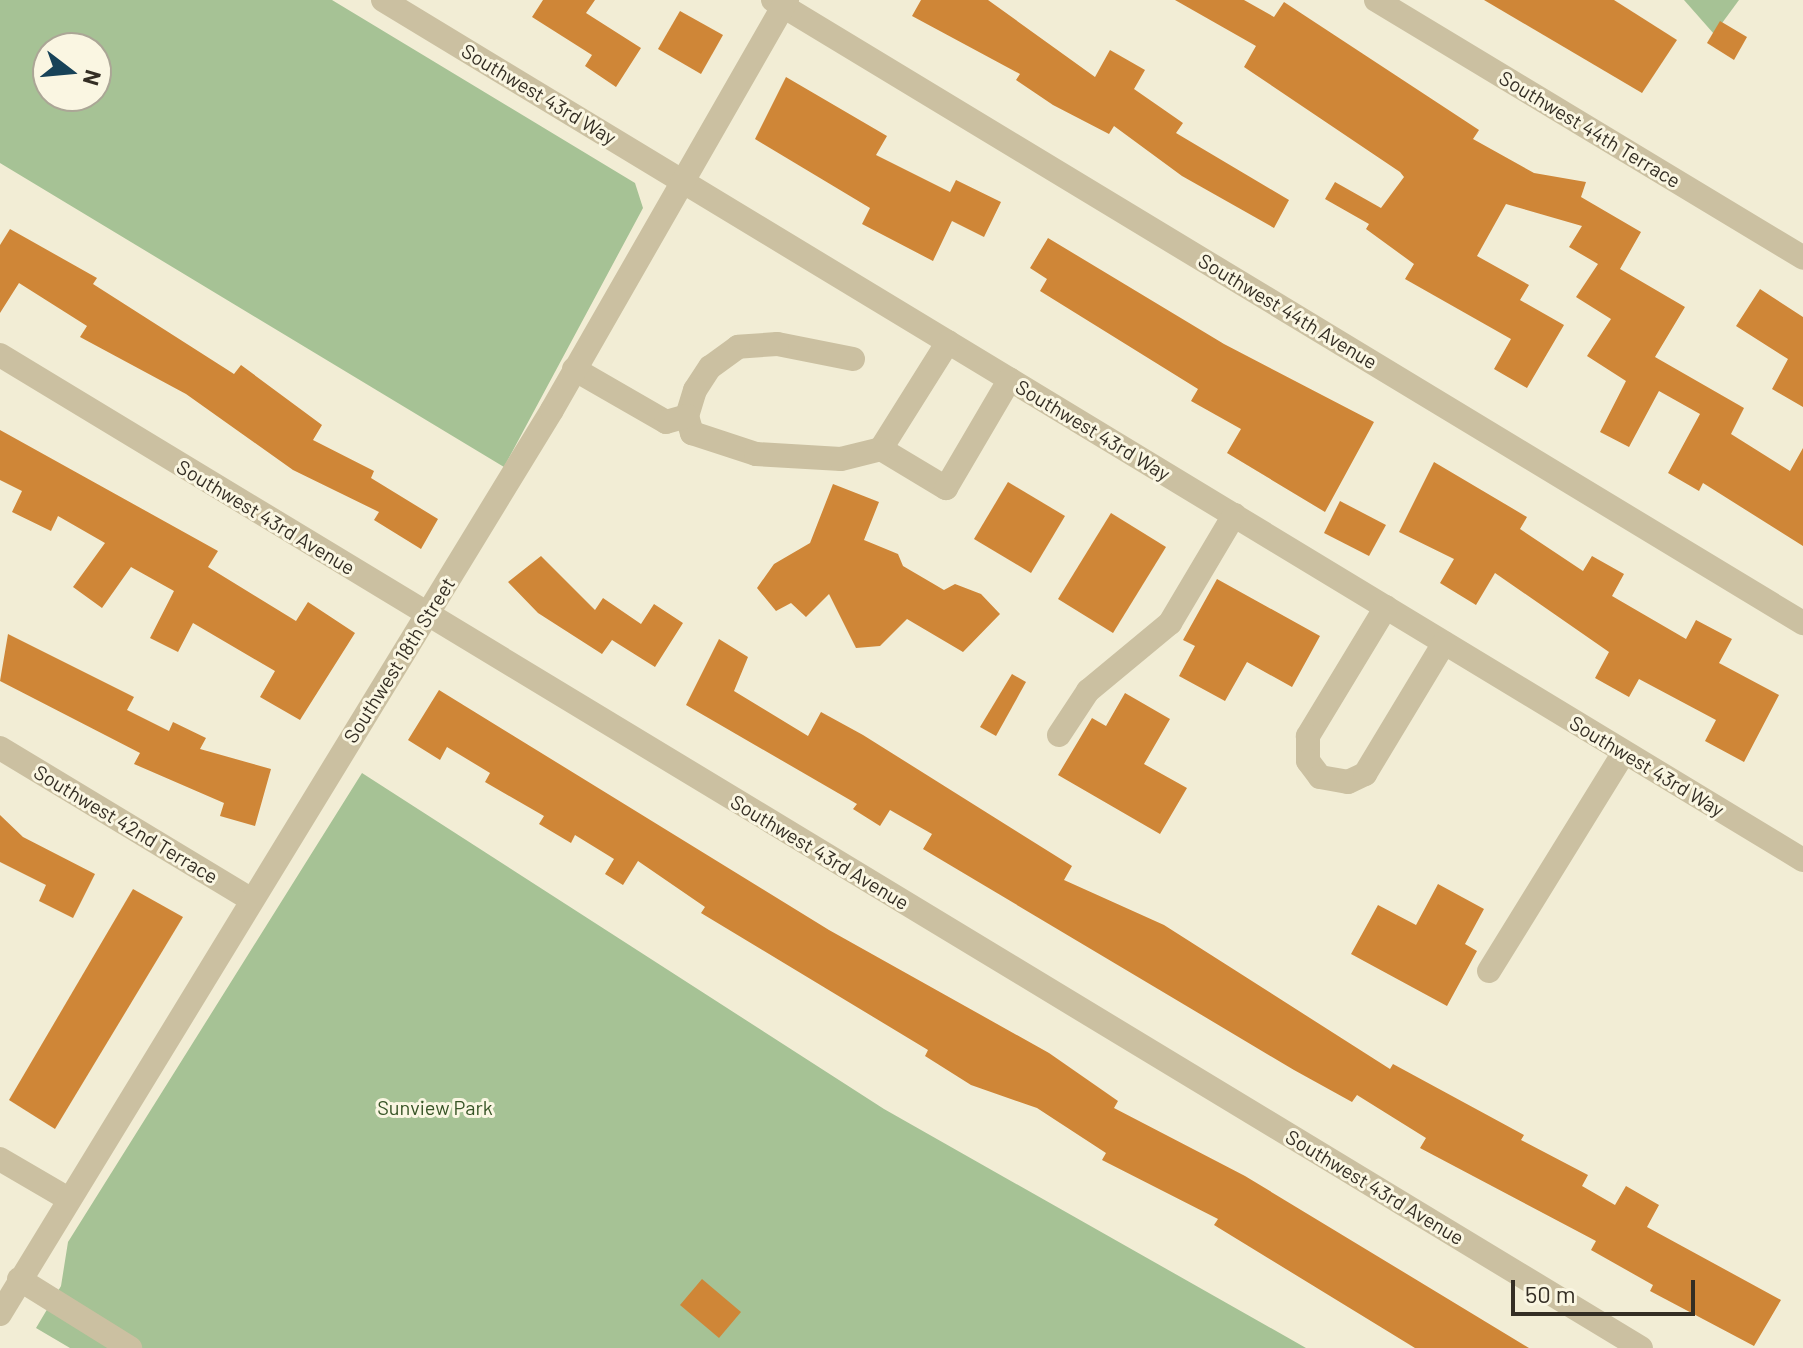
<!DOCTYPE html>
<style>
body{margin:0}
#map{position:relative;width:1803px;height:1348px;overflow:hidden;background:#f2edd5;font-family:Barlow,sans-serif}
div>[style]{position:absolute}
.green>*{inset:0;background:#a6c295}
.building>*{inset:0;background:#cf8637}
.minor>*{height:24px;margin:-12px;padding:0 12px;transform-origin:12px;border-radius:12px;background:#cbc0a1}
span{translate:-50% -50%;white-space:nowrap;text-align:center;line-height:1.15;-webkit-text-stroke:6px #faf6e2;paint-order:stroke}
.street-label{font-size:20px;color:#342e24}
.park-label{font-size:20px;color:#375426}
.north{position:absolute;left:32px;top:32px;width:80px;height:80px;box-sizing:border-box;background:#faf6e2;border:2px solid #aba696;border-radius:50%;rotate:106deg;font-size:22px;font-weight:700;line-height:32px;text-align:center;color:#342e24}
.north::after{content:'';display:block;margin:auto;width:28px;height:36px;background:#174258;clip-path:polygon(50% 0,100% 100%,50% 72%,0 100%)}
.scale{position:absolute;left:1511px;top:1280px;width:184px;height:36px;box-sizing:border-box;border:4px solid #342e24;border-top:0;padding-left:10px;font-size:24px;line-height:28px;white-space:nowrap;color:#342e24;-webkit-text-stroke:6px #faf6e2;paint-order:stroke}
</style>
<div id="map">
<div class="green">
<i style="clip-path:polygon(evenodd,0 0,332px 0,635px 183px,643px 208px,504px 467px,0 163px,0 0,48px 48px,96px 48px,96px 96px,48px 96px,48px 48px)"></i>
<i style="clip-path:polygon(1684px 0,1739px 0,1714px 34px)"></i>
<i style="clip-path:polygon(362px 773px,884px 1109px,1306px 1348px,70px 1348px,36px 1328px,61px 1286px,68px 1242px)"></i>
</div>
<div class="building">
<i style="clip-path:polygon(543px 0,595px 0,586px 13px,641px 48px,616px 87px,585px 66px,592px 55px,532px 17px)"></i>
<i style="clip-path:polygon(921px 0,988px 0,1095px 77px,1110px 50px,1145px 70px,1134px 89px,1183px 123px,1176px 133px,1289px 200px,1274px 228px,1182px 176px,1114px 126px,1109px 134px,1053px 105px,1016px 80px,1020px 74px,912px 16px)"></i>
<i style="clip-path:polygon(1175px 0,1244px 0,1274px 17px,1284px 2px,1479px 130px,1473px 139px,1534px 173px,1586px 182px,1581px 197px,1641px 232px,1620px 269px,1685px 307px,1655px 357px,1744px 408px,1731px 434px,1790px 471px,1803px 448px,1803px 546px,1703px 483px,1699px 491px,1668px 473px,1700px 414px,1659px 391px,1629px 447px,1600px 432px,1626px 381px,1587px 356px,1611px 319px,1576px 297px,1598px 264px,1569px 247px,1582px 226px,1506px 204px,1477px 256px,1529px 285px,1520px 300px,1564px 325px,1527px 388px,1494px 369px,1511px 339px,1405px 279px,1414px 264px,1366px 229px,1369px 224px,1325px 199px,1335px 182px,1381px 208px,1404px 177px,1400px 172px,1244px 67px,1256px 46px)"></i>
<i style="clip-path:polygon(1484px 0,1614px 0,1677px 40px,1642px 93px)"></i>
<i style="clip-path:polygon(680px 11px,723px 35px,701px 74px,658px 49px)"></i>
<i style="clip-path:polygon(1720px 21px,1747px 37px,1734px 60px,1707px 43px)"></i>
<i style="clip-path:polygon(786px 77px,887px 136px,876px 155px,950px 192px,956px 180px,1001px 202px,984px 237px,952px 221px,933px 261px,862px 224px,870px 208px,755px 139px)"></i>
<i style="clip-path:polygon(10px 229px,97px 278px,93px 284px,234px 374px,241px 365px,322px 425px,313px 440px,374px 471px,371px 478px,438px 519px,421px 549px,374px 520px,379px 512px,293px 470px,186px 394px,80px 337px,87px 326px,19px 283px,0 313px,0 245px)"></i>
<i style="clip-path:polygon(1048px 238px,1224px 344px,1374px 422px,1325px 512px,1227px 453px,1241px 429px,1191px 401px,1198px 389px,1040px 291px,1047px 279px,1030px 268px)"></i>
<i style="clip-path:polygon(1760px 289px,1803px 317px,1803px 407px,1772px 389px,1788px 359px,1736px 326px)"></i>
<i style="clip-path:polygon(0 430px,218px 551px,208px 567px,296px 621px,308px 602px,355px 633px,300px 720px,260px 697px,275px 671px,193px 623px,178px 652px,150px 638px,174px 591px,131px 567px,102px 608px,73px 587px,105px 543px,58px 516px,51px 531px,12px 512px,22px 491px,0 480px)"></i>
<i style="clip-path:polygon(1434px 462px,1527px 517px,1520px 529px,1583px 571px,1592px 556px,1624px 574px,1612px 596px,1686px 639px,1696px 620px,1732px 639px,1719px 663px,1779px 695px,1744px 762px,1705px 741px,1716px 720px,1639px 679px,1629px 697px,1595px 678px,1609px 652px,1495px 573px,1476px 605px,1440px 583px,1454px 559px,1399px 532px)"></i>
<i style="clip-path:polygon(1008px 482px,1065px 516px,1031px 573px,974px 539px)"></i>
<i style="clip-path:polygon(833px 484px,879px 502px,864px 540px,898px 554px,903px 566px,944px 590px,955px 584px,981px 594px,1000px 614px,963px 652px,907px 619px,880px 646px,856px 648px,829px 594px,806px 617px,791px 603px,776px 611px,757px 588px,774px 564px,810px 543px)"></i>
<i style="clip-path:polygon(1340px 501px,1386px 525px,1369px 556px,1324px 533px)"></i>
<i style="clip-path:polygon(1111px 513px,1166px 547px,1113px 633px,1058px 599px)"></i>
<i style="clip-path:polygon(541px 556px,595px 610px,603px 598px,641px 624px,654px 604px,683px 623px,655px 667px,612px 640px,602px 654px,538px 613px,508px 582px)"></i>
<i style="clip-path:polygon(1217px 579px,1320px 636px,1292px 687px,1247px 662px,1225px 701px,1179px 676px,1195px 646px,1183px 640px)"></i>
<i style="clip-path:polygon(8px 634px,134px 697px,127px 710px,169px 731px,173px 722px,206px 738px,200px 749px,271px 769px,255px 826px,220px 816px,224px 803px,134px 764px,140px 753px,0 681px)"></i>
<i style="clip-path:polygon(719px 639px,748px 657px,734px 691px,808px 736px,821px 712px,863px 735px,1072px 866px,1064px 880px,1164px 925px,1390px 1069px,1393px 1064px,1524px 1135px,1521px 1140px,1588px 1175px,1582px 1186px,1615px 1205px,1626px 1186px,1659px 1205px,1647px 1227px,1781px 1300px,1754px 1346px,1650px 1291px,1653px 1285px,1591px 1250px,1596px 1241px,1420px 1148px,1426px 1138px,1357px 1095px,1352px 1102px,1294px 1070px,923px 849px,932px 834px,890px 810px,880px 826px,853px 809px,857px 804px,686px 705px)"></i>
<i style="clip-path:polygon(1012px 674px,1026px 682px,996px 736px,980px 727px)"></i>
<i style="clip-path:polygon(439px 690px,829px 930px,1049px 1053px,1118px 1101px,1114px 1108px,1245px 1176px,1529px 1348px,1415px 1348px,1214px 1225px,1218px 1219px,1102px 1160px,1106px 1153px,1037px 1108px,971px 1085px,925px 1056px,928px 1050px,701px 913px,705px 907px,638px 861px,623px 885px,605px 874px,614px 859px,575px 835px,571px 843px,539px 824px,544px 816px,485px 782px,490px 773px,447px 747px,440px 760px,408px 740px)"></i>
<i style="clip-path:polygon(1125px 693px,1170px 719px,1144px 764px,1187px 788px,1160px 834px,1058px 775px,1092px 718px,1106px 726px)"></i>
<i style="clip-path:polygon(0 815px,23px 837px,95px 874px,73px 918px,39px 901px,46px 885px,0 862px)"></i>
<i style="clip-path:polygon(1438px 884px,1484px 909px,1465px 944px,1477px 951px,1447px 1006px,1351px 954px,1378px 905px,1416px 925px)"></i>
<i style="clip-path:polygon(133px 889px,183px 917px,55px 1129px,9px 1100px)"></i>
<i style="clip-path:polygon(702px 1279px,741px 1312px,719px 1338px,680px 1305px)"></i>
</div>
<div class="minor">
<i style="left:383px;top:0;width:1660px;rotate:31.2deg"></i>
<i style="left:773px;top:0;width:1204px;rotate:31.17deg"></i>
<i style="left:1376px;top:0;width:499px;rotate:31.1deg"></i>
<i style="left:948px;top:342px;width:126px;rotate:122.1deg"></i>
<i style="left:881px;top:449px;width:76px;rotate:31deg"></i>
<i style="left:946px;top:488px;width:126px;rotate:-59.6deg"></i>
<i style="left:0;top:355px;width:1918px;rotate:31.18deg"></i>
<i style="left:853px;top:359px;width:77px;rotate:-168.8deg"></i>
<i style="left:777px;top:344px;width:39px;rotate:176deg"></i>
<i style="left:738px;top:347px;width:34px;rotate:144deg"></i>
<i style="left:710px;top:367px;width:27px;rotate:123deg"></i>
<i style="left:695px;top:390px;width:27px;rotate:107deg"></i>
<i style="left:687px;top:416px;width:18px;rotate:74deg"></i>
<i style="left:692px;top:433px;width:67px;rotate:18.2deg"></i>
<i style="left:756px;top:454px;width:85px;rotate:3.4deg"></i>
<i style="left:841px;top:459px;width:41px;rotate:-14deg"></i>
<i style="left:574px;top:369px;width:106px;rotate:29.9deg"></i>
<i style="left:666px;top:422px;width:22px;rotate:-16deg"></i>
<i style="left:1386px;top:607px;width:151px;rotate:121.2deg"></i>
<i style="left:1308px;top:736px;width:25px;rotate:90deg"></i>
<i style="left:1308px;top:761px;width:20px;rotate:53deg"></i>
<i style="left:1320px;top:777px;width:28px;rotate:10deg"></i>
<i style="left:1348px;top:782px;width:19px;rotate:-25deg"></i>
<i style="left:1365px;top:774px;width:153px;rotate:-58.9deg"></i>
<i style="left:1059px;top:735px;width:53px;rotate:-56.6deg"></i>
<i style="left:1088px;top:691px;width:107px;rotate:-39.7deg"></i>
<i style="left:1170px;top:623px;width:126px;rotate:-59.3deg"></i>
<i style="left:0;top:748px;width:294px;rotate:31.1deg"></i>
<i style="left:1489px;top:971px;width:257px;rotate:-58.3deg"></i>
<i style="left:0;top:1159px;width:75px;rotate:30.3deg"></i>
<i style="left:19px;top:1279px;width:131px;rotate:31.9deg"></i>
<i style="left:0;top:1314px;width:1059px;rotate:-58.59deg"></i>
<i style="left:552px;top:410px;width:473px;rotate:-60.2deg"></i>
</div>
<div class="street-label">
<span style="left:539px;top:94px;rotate:31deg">Southwest 43rd Way</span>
<span style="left:1590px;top:129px;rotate:31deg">Southwest 44th Terrace</span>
<span style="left:1288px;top:311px;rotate:31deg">Southwest 44th Avenue</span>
<span style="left:1093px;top:430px;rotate:31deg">Southwest 43rd Way</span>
<span style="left:266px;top:517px;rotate:31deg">Southwest 43rd Avenue</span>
<span style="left:399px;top:660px;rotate:-58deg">Southwest 18th Street</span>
<span style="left:1647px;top:766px;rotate:31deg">Southwest 43rd Way</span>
<span style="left:126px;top:824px;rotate:31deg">Southwest 42nd Terrace</span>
<span style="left:820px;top:852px;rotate:31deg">Southwest 43rd Avenue</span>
<span style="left:1375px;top:1187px;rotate:31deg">Southwest 43rd Avenue</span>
</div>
<div class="park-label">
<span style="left:435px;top:1107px">Sunview Park</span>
</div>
<div class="north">N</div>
<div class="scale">50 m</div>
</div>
